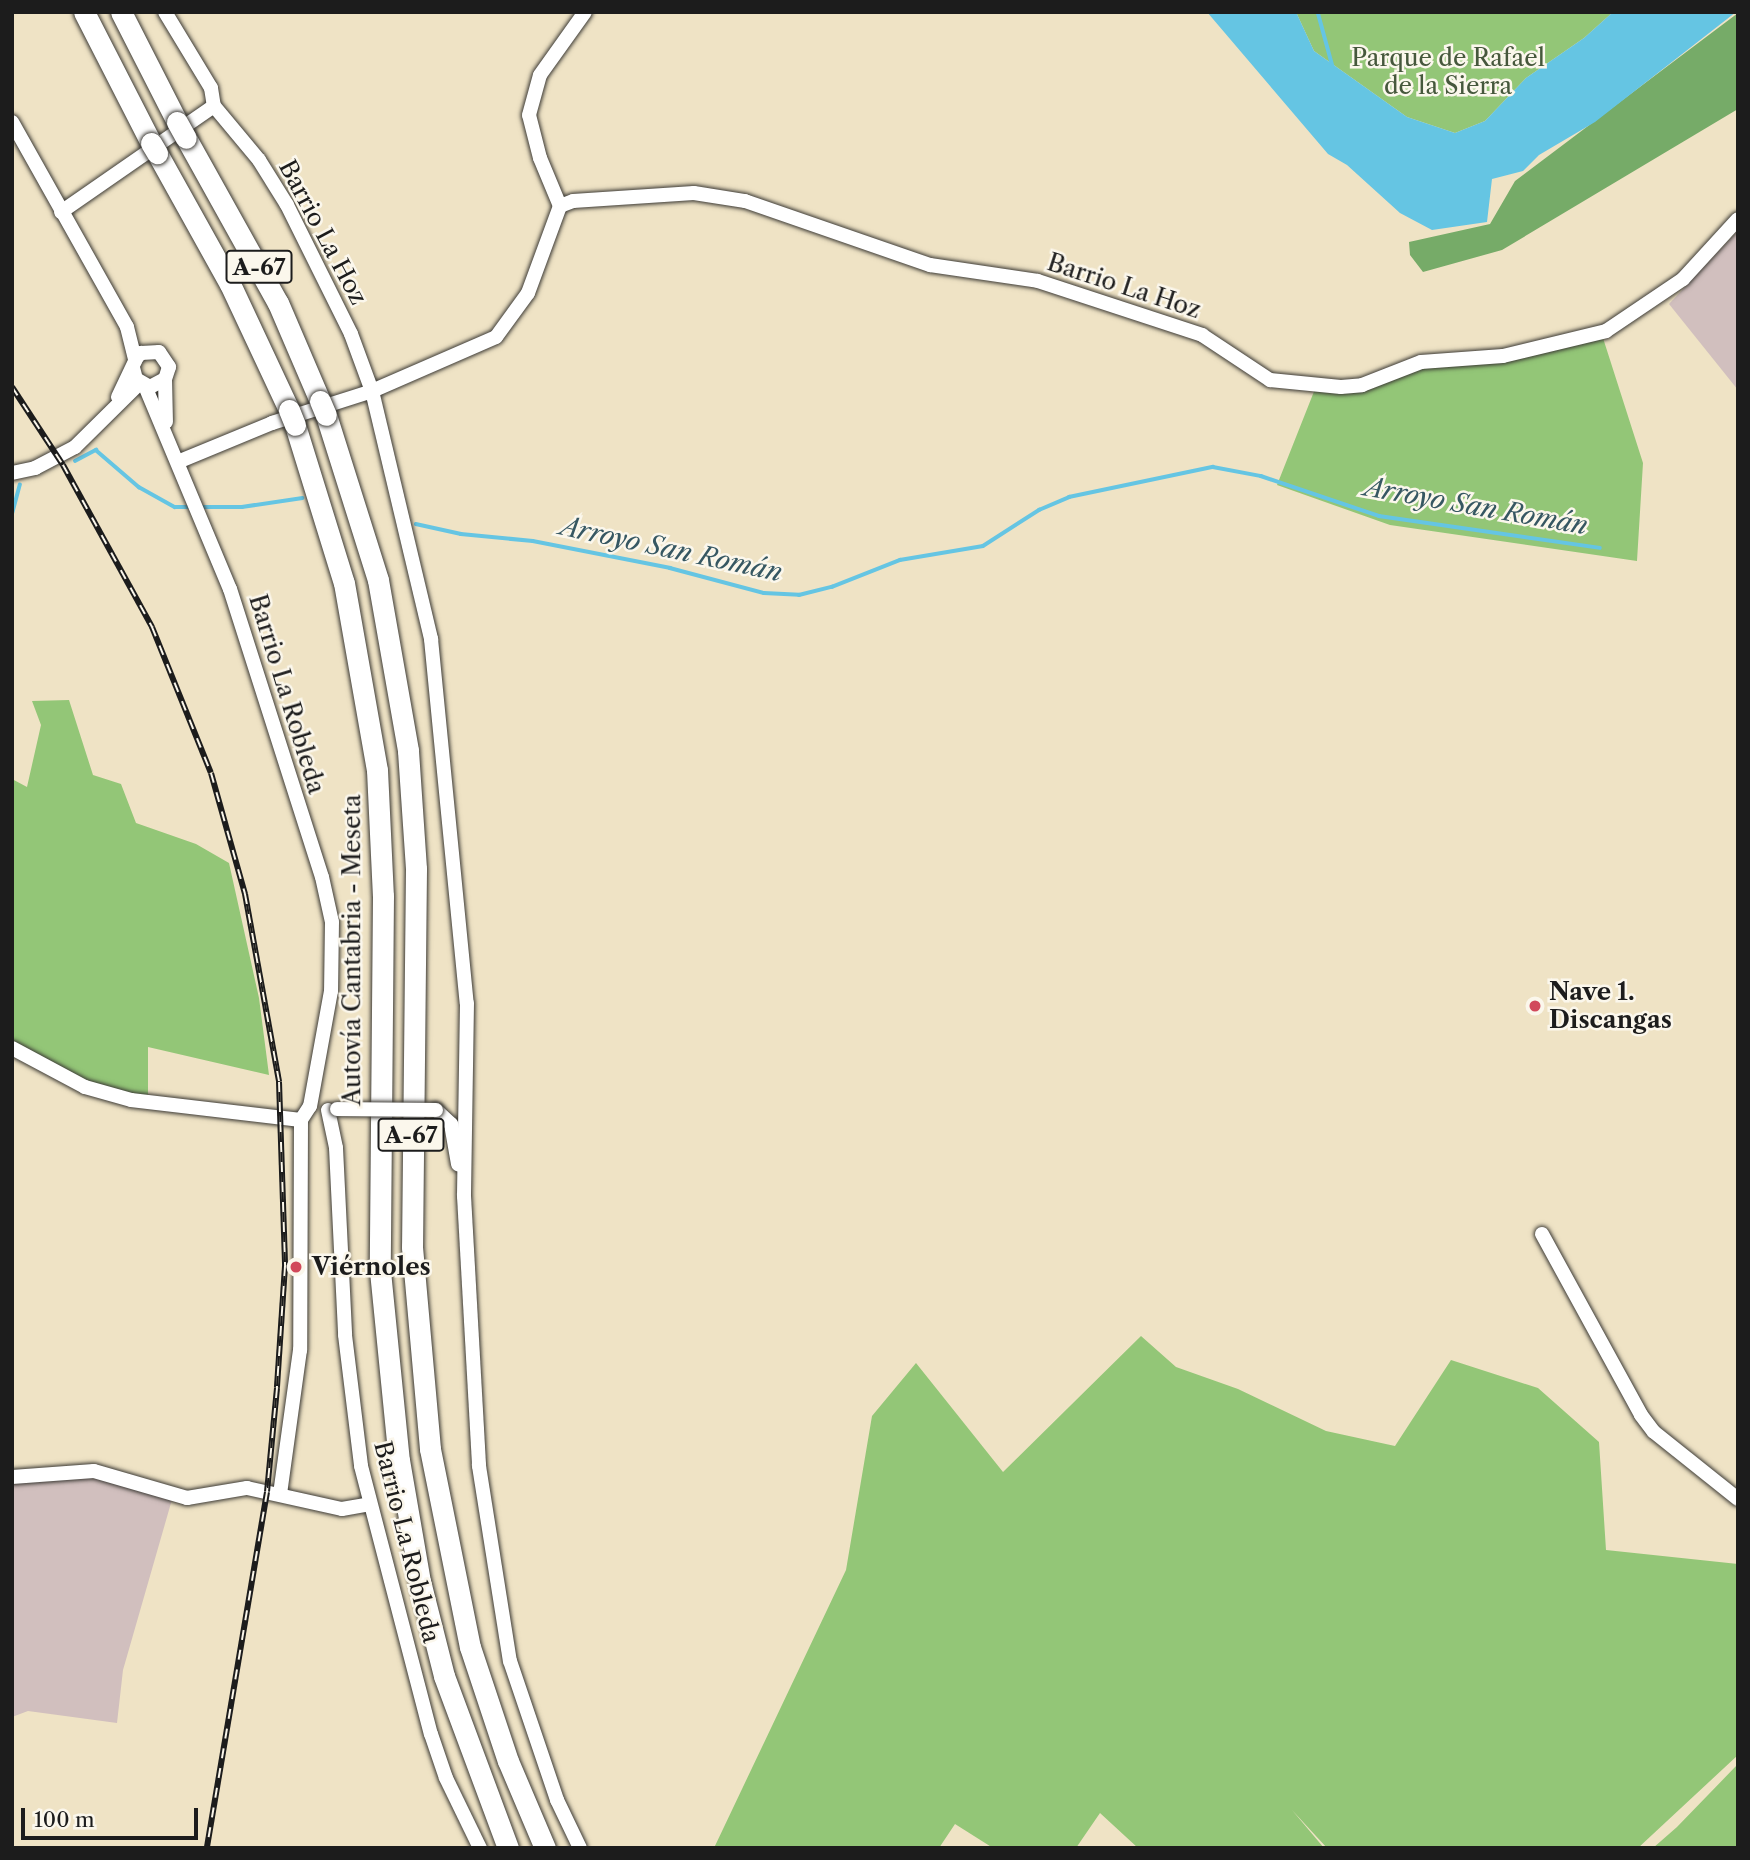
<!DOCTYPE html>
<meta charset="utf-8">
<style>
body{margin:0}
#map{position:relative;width:1750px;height:1860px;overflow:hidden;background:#efe3c5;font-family:"Libre Caslon Text",serif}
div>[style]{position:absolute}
.industrial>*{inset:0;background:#d1bfbe}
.green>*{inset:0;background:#93c677}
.forest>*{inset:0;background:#76ab68}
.water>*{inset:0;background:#65c5e3}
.stream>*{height:3.5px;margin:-1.75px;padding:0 1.75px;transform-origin:1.75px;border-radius:1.75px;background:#65c5e3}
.roads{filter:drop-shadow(0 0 2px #3c3a35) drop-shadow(0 0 2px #3c3a35)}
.minor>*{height:14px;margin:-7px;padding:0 7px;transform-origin:7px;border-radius:7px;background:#fff}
.highway>*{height:21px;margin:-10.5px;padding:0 10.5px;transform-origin:10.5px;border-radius:10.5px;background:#fff}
.rail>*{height:6px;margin-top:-3px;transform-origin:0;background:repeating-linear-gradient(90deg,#fbf7ec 0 10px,#1c1c1c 0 20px);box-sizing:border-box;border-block:2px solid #1c1c1c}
.bridges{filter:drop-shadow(0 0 2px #3c3a35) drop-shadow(0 0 2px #3c3a35)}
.minor-bridge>*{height:14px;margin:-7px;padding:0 7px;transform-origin:7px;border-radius:7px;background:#fff}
.highway-bridge>*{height:21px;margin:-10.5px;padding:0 10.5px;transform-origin:10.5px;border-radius:10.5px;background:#fff}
.dots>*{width:19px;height:19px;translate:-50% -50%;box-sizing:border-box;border:4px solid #fbf7ec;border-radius:50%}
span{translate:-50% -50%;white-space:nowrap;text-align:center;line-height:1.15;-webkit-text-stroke:5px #fbf7ec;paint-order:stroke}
.shield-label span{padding:2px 5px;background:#fbf7ec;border:2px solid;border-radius:5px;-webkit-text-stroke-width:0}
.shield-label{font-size:23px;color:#1c1c1c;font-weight:700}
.park-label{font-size:24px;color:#46583c}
.street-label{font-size:24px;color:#1c1c1c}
.poi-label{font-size:24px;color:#1c1c1c;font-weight:700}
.left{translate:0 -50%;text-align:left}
.water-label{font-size:26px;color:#365762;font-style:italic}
.frame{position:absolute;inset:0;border:14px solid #1c1c1c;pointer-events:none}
.scale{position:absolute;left:21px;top:1808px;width:177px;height:32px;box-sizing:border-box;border:4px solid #1c1c1c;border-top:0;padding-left:9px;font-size:21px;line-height:24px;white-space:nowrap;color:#1c1c1c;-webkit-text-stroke:5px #fbf7ec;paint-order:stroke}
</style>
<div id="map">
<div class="industrial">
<i style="clip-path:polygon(1738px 231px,1738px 390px,1669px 304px)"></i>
<i style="clip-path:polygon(94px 1475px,173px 1496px,123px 1670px,117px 1723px,28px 1711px,12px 1717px,12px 1482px)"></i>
</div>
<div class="green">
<i style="clip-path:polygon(1296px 12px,1613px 12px,1584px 38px,1526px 78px,1485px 121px,1455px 133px,1407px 117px,1314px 51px)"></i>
<i style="clip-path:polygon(1603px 338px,1643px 463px,1637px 561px,1390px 525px,1277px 485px,1315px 389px,1413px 368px,1511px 360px)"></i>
<i style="clip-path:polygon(69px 700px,93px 775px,121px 784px,136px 823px,196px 844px,229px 863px,259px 998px,269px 1075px,148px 1047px,148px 1097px,85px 1087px,12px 1051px,12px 779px,27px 787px,41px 725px,32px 701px)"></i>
<i style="clip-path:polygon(1141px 1336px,1176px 1367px,1238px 1389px,1326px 1431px,1395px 1446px,1451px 1360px,1538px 1388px,1599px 1442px,1606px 1550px,1738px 1564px,1738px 1755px,1638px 1848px,1327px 1848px,1292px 1810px,1324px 1848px,1138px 1848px,1100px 1813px,1076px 1848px,993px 1848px,955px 1824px,939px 1848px,714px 1848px,846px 1570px,872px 1416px,916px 1363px,1003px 1472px)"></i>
<i style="clip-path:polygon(1738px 1764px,1738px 1848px,1653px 1848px,1677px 1827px)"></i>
</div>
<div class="forest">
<i style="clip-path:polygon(1738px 13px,1738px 109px,1502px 250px,1423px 272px,1410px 255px,1409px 242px,1490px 224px,1515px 181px)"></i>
</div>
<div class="water">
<i style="clip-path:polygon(1207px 12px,1296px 12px,1314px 51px,1407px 117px,1455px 133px,1485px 121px,1526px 78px,1584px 38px,1613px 12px,1736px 12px,1595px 122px,1539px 155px,1523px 171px,1492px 179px,1487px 222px,1432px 230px,1400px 213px,1347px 165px,1328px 154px)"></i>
</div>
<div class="stream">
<i style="left:1318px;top:12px;width:57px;rotate:74.7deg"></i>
<i style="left:75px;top:461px;width:24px;rotate:-28deg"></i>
<i style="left:96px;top:450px;width:57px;rotate:40.7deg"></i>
<i style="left:139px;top:487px;width:41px;rotate:29.1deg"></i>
<i style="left:175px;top:507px;width:16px"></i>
<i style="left:199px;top:507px;width:43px"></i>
<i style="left:242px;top:507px;width:61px;rotate:-8.5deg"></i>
<i style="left:12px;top:514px;width:30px;rotate:-75deg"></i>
<i style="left:416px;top:524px;width:46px;rotate:12.5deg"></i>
<i style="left:461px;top:534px;width:72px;rotate:5.6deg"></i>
<i style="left:533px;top:541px;width:140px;rotate:11.1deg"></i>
<i style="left:670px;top:568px;width:97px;rotate:14.9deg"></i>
<i style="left:764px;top:593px;width:35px;rotate:3deg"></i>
<i style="left:799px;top:595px;width:34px;rotate:-14deg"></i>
<i style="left:832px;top:587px;width:73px;rotate:-21.7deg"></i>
<i style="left:900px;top:560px;width:84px;rotate:-9.6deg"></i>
<i style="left:983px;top:546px;width:67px;rotate:-32.7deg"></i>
<i style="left:1039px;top:510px;width:33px;rotate:-23deg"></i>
<i style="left:1069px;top:497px;width:147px;rotate:-11.8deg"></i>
<i style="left:1213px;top:467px;width:49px;rotate:10.6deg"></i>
<i style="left:1261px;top:476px;width:125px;rotate:18.7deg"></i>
<i style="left:1379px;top:516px;width:223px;rotate:8.2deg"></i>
</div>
<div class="roads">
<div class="minor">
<i style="left:165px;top:12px;width:89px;rotate:58.8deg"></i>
<i style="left:211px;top:88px;width:18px;rotate:81deg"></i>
<i style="left:214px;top:106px;width:70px;rotate:50.2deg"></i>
<i style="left:259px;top:160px;width:53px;rotate:58.1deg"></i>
<i style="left:287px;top:205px;width:144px;rotate:63.6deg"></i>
<i style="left:351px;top:334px;width:61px;rotate:69.8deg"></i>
<i style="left:372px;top:391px;width:255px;rotate:76.6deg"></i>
<i style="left:431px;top:639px;width:366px;rotate:84.4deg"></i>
<i style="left:467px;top:1003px;width:193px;rotate:90.9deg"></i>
<i style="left:464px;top:1196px;width:270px;rotate:86.8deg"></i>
<i style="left:479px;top:1466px;width:197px;rotate:81deg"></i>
<i style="left:510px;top:1661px;width:147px;rotate:71.3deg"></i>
<i style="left:557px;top:1800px;width:53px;rotate:64.4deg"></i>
<i style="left:12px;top:122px;width:235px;rotate:60.7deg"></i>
<i style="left:127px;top:327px;width:34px;rotate:76deg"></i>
<i style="left:560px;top:206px;width:52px;rotate:-112.6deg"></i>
<i style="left:540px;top:158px;width:44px;rotate:-104.3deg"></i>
<i style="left:529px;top:115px;width:41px;rotate:-74.6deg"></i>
<i style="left:540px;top:75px;width:77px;rotate:-54.5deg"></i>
<i style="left:61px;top:212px;width:186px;rotate:-34.7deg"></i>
<i style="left:165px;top:379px;width:43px;rotate:88.7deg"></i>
<i style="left:145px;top:386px;width:220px;rotate:67.3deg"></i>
<i style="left:230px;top:589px;width:302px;rotate:72.3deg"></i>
<i style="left:322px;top:877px;width:46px;rotate:77.5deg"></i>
<i style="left:332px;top:922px;width:69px;rotate:90.8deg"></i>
<i style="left:331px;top:991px;width:117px;rotate:100.3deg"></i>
<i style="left:310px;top:1106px;width:17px;rotate:123deg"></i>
<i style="left:301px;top:1120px;width:230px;rotate:90.2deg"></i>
<i style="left:300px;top:1350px;width:145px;rotate:97.9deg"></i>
<i style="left:118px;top:397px;width:44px;rotate:-64.6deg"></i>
<i style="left:137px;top:357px;width:6px;rotate:-45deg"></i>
<i style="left:141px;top:353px;width:18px;rotate:-3deg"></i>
<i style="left:159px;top:352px;width:18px;rotate:56deg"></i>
<i style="left:169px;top:367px;width:13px;rotate:108deg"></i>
<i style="left:165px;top:379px;width:17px;rotate:152deg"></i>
<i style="left:150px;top:387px;width:16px;rotate:-150deg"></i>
<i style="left:136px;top:379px;width:11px;rotate:-105deg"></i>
<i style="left:180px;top:461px;width:100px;rotate:-22.4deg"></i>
<i style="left:272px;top:423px;width:105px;rotate:-17.7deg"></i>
<i style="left:372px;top:391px;width:135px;rotate:-23.5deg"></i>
<i style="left:496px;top:337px;width:54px;rotate:-54deg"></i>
<i style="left:528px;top:293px;width:93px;rotate:-69.8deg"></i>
<i style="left:560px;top:206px;width:14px;rotate:-21deg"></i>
<i style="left:573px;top:201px;width:121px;rotate:-3.8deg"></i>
<i style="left:694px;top:193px;width:52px;rotate:8.9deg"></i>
<i style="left:745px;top:201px;width:196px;rotate:19.1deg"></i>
<i style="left:930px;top:265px;width:109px;rotate:8.4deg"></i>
<i style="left:1038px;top:281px;width:173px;rotate:18.2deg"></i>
<i style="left:1202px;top:335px;width:82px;rotate:33.5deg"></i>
<i style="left:1270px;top:380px;width:71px;rotate:5.6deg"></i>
<i style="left:1341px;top:387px;width:21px;rotate:-5deg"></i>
<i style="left:1362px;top:385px;width:63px;rotate:-21.3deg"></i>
<i style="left:1421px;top:362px;width:82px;rotate:-4.2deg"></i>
<i style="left:1503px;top:356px;width:106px;rotate:-13.6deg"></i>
<i style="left:1606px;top:331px;width:93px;rotate:-34deg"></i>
<i style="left:1683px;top:279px;width:81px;rotate:-47.5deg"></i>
<i style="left:12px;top:473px;width:24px;rotate:-12deg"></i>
<i style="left:35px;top:468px;width:45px;rotate:-27.7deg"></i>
<i style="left:75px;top:447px;width:91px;rotate:-44.6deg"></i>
<i style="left:12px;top:1048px;width:83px;rotate:28.1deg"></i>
<i style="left:85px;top:1087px;width:48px;rotate:15.8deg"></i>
<i style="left:131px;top:1100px;width:171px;rotate:6.7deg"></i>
<i style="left:328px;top:1110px;width:39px;rotate:78deg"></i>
<i style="left:336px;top:1148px;width:187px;rotate:87.2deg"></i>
<i style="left:345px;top:1335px;width:132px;rotate:83deg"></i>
<i style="left:361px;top:1466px;width:277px;rotate:75.4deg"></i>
<i style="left:431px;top:1734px;width:46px;rotate:71.2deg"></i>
<i style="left:446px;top:1778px;width:78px;rotate:64.1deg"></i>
<i style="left:436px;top:1110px;width:21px;rotate:43deg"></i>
<i style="left:451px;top:1124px;width:41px;rotate:80.1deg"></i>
<i style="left:1542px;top:1234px;width:206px;rotate:61.3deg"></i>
<i style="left:1641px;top:1415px;width:21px;rotate:53deg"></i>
<i style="left:1654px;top:1432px;width:107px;rotate:38.6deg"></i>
<i style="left:12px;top:1477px;width:82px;rotate:-4.2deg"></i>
<i style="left:94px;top:1471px;width:97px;rotate:16.2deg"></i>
<i style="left:187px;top:1498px;width:61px;rotate:-9.5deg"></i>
<i style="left:247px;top:1488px;width:97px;rotate:12.5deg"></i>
<i style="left:342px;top:1509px;width:27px;rotate:-10deg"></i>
</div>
<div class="highway">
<i style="left:84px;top:12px;width:147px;rotate:62.9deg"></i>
<i style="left:121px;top:12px;width:123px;rotate:63deg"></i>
<i style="left:186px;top:138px;width:189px;rotate:60.9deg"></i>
<i style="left:278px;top:303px;width:107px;rotate:66.8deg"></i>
<i style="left:157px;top:153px;width:150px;rotate:60.9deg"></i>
<i style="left:230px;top:284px;width:139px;rotate:64.9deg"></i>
<i style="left:326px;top:415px;width:173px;rotate:72.5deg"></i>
<i style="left:378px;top:580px;width:174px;rotate:80deg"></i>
<i style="left:408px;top:751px;width:118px;rotate:86.1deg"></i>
<i style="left:416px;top:869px;width:378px;rotate:90.6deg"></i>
<i style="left:412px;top:1247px;width:203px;rotate:84.9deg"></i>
<i style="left:430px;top:1449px;width:202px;rotate:78.6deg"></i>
<i style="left:470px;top:1647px;width:120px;rotate:71.6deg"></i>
<i style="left:508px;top:1761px;width:95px;rotate:67deg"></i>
<i style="left:295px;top:425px;width:165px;rotate:72.8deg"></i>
<i style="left:344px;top:583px;width:190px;rotate:80deg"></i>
<i style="left:377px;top:770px;width:126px;rotate:87.3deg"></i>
<i style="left:383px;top:896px;width:375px;rotate:90.5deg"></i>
<i style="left:380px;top:1271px;width:190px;rotate:84.3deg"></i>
<i style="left:399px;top:1460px;width:123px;rotate:80.2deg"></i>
<i style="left:420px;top:1581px;width:98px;rotate:75.8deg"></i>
<i style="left:444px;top:1676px;width:184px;rotate:69.6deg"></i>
</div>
</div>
<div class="rail">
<i style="left:12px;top:387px;width:93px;rotate:56.8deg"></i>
<i style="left:63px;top:465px;width:185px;rotate:61.2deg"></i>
<i style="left:152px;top:627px;width:157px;rotate:68deg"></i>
<i style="left:211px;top:773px;width:126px;rotate:74.3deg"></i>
<i style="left:245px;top:894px;width:191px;rotate:79.7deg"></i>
<i style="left:279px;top:1082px;width:184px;rotate:88.1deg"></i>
<i style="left:285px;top:1266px;width:122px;rotate:93.8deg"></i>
<i style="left:277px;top:1388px;width:104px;rotate:95.5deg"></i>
<i style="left:267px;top:1492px;width:361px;rotate:99.6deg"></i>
</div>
<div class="bridges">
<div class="minor-bridge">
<i style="left:337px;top:1109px;width:99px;rotate:0.6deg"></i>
</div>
<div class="highway-bridge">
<i style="left:177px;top:122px;width:18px;rotate:61deg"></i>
<i style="left:151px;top:143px;width:12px;rotate:59deg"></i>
<i style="left:320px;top:401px;width:15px;rotate:67deg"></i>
<i style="left:289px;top:410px;width:16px;rotate:68deg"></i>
</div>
</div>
<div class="dots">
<i style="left:1535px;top:1006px;background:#d1495b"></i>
<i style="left:296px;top:1267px;background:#d1495b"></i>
</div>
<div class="shield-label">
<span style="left:259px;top:267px">A-67</span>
<span style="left:411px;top:1135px">A-67</span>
</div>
<div class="park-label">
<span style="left:1448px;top:72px">Parque de Rafael<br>de la Sierra</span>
</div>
<div class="street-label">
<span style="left:323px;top:232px;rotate:62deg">Barrio La Hoz</span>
<span style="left:1124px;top:286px;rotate:18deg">Barrio La Hoz</span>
<span style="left:287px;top:694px;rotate:73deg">Barrio La Robleda</span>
<span style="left:352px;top:950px;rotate:-90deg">Autovía Cantabria - Meseta</span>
<span style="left:407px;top:1542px;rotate:76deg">Barrio La Robleda</span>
</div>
<div class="poi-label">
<span class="left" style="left:1549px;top:1006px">Nave 1.<br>Discangas</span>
<span class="left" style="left:312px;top:1267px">Viérnoles</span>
</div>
<div class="water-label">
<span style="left:1476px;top:507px;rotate:10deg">Arroyo San Román</span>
<span style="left:671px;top:550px;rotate:12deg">Arroyo San Román</span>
</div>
<div class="frame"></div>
<div class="scale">100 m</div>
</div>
